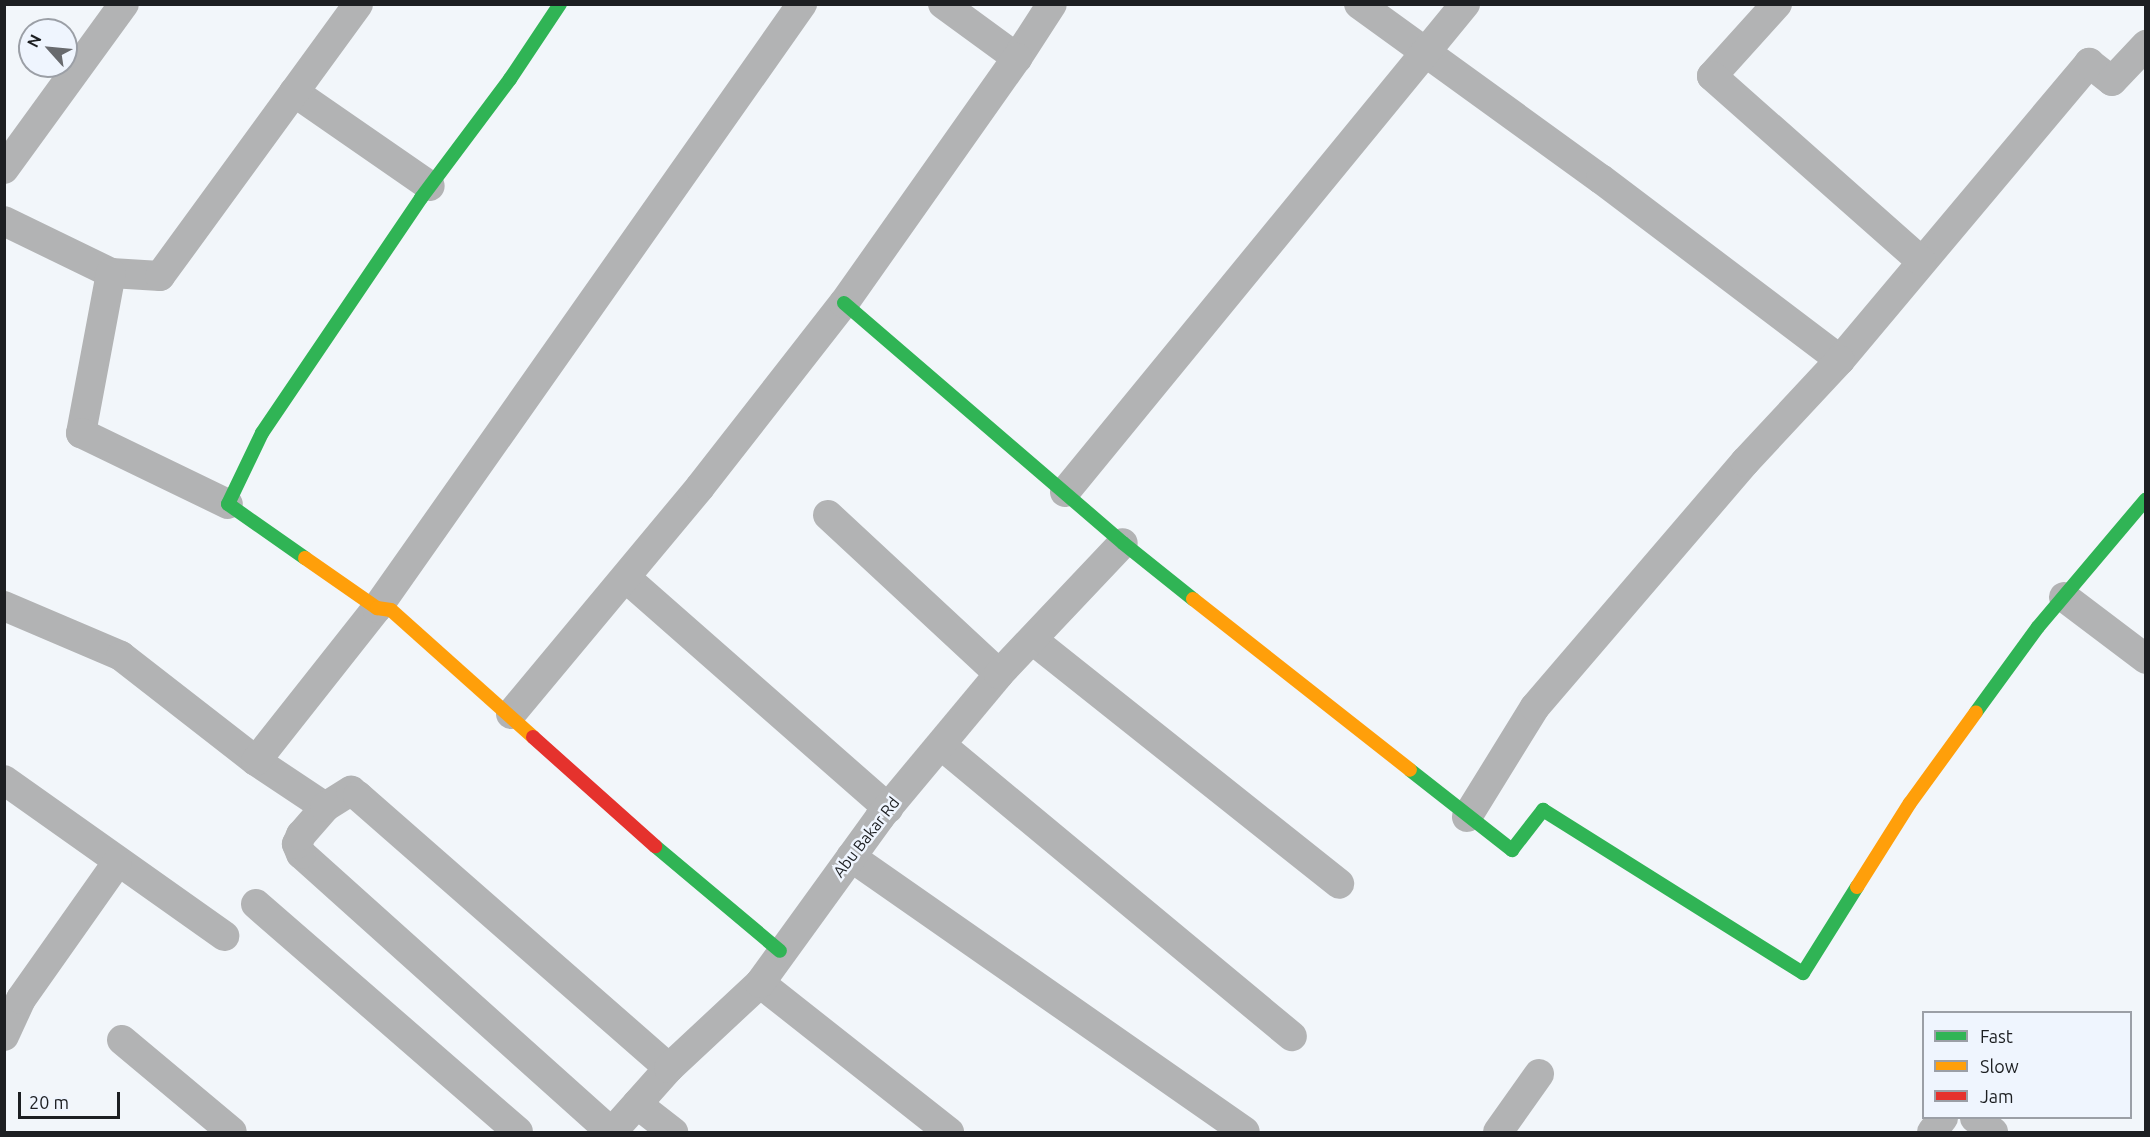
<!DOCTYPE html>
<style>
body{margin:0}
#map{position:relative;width:2150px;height:1137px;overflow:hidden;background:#f2f6fa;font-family:Ubuntu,sans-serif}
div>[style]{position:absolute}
.street>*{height:30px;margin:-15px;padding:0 15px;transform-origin:15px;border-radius:15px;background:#b2b3b4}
.fast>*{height:14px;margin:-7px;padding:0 7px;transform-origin:7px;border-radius:7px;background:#30b455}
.slow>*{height:14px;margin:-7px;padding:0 7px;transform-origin:7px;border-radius:7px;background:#ff9f0a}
.jam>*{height:14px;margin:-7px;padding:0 7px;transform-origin:7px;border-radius:7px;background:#e5322d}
span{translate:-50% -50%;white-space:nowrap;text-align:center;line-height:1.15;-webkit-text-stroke:5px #eff5fe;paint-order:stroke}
.street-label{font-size:16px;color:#1d1f22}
.frame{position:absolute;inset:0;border:6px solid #1d1f22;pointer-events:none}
.legend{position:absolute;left:1922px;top:1011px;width:210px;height:108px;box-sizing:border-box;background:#eff5fe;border:2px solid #9b9fa6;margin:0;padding:8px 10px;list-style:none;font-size:18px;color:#1d1f22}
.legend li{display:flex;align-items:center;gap:12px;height:30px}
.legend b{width:30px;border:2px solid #9b9fa6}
.north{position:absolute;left:18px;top:18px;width:60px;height:60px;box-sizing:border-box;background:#eff5fe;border:2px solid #9b9fa6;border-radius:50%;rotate:297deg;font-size:16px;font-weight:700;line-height:24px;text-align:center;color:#1d1f22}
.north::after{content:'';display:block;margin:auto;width:21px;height:27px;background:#686a6e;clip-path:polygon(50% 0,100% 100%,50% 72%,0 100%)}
.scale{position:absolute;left:18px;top:1092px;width:102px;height:27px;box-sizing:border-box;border:3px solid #1d1f22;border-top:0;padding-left:8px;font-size:18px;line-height:21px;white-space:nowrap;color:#1d1f22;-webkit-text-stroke:4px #eff5fe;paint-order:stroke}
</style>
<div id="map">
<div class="street">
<i style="left:943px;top:4px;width:92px;rotate:36.1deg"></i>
<i style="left:1017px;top:58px;width:64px;rotate:-57.1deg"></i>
<i style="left:1359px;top:4px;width:299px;rotate:35.9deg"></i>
<i style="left:1601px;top:179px;width:300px;rotate:37.1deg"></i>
<i style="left:1840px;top:360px;width:388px;rotate:-50deg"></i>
<i style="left:2089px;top:63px;width:29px;rotate:38deg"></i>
<i style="left:2112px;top:81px;width:50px;rotate:-46.6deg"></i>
<i style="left:1777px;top:4px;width:97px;rotate:132.1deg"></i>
<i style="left:1712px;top:76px;width:279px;rotate:41.5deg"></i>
<i style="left:294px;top:92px;width:165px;rotate:34.7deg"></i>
<i style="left:4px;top:169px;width:204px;rotate:-54deg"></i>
<i style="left:4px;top:221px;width:119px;rotate:25.9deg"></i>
<i style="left:111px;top:273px;width:49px;rotate:3.5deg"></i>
<i style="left:160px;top:276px;width:336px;rotate:-53.9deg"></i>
<i style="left:111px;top:273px;width:163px;rotate:100.6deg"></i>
<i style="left:81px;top:433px;width:163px;rotate:25.8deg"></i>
<i style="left:1065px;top:492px;width:631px;rotate:-50.66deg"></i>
<i style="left:828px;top:515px;width:233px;rotate:42.9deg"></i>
<i style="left:626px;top:578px;width:349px;rotate:41.3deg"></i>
<i style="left:2064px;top:597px;width:103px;rotate:37.1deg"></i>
<i style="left:4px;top:606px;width:127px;rotate:23.1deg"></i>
<i style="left:121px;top:656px;width:171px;rotate:37.9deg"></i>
<i style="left:256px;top:761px;width:83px;rotate:33.7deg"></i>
<i style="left:1034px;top:641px;width:390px;rotate:38.5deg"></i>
<i style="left:511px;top:714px;width:295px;rotate:-50.2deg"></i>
<i style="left:700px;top:487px;width:234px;rotate:-52deg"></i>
<i style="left:844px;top:303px;width:300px;rotate:-54.8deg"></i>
<i style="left:941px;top:745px;width:456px;rotate:39.7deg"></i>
<i style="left:256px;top:761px;width:195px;rotate:-51.7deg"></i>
<i style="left:377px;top:608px;width:739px;rotate:-54.87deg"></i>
<i style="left:4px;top:780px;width:270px;rotate:35.3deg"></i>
<i style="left:1467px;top:817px;width:129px;rotate:-58.3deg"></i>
<i style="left:1535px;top:707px;width:323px;rotate:-49.4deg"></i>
<i style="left:1745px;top:462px;width:139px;rotate:-47deg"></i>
<i style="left:851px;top:857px;width:480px;rotate:34.9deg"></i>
<i style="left:256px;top:904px;width:347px;rotate:41deg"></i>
<i style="left:760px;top:983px;width:241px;rotate:38.3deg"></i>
<i style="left:4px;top:1036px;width:41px;rotate:-65.3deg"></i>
<i style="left:21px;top:999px;width:166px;rotate:-54.8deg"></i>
<i style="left:122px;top:1040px;width:143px;rotate:39.9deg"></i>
<i style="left:637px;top:1104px;width:46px;rotate:37.9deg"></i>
<i style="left:1975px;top:1118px;width:23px;rotate:38deg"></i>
<i style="left:611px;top:1132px;width:416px;rotate:-138.1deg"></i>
<i style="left:301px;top:854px;width:11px;rotate:-112deg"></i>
<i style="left:297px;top:844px;width:10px;rotate:-66deg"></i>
<i style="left:301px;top:835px;width:37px;rotate:-49deg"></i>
<i style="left:325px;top:807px;width:31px;rotate:-32deg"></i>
<i style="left:351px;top:791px;width:9px;rotate:36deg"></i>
<i style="left:358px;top:796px;width:413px;rotate:41.2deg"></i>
<i style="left:612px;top:1132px;width:86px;rotate:-48.3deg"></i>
<i style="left:669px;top:1068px;width:125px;rotate:-43deg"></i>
<i style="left:760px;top:983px;width:205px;rotate:-54.1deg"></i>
<i style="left:880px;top:817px;width:186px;rotate:-50.2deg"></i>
<i style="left:999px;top:674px;width:180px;rotate:-46.6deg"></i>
<i style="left:1498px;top:1132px;width:71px;rotate:-54.7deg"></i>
<i style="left:1932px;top:1132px;width:18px;rotate:-52deg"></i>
</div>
<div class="fast">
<i style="left:844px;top:303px;width:368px;rotate:40.7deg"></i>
<i style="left:1123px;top:543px;width:90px;rotate:38.7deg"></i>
<i style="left:305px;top:558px;width:94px;rotate:-145deg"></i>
<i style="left:228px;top:504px;width:79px;rotate:-64.4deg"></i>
<i style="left:262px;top:433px;width:284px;rotate:-55.9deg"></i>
<i style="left:421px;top:198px;width:149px;rotate:-53.2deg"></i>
<i style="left:510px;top:79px;width:90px;rotate:-56.3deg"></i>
<i style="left:1976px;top:712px;width:105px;rotate:-53.9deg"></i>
<i style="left:2038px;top:627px;width:167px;rotate:-49.8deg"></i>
<i style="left:1410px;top:770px;width:130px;rotate:38.1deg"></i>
<i style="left:1512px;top:850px;width:51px;rotate:-52.2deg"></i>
<i style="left:1543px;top:810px;width:307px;rotate:32.1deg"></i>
<i style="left:1803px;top:973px;width:102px;rotate:-57.9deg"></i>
<i style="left:655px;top:846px;width:163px;rotate:40deg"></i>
</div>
<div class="slow">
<i style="left:305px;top:558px;width:88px;rotate:34.8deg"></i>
<i style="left:377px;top:608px;width:14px;rotate:8deg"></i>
<i style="left:391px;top:610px;width:191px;rotate:41.8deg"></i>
<i style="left:1193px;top:599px;width:276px;rotate:38.2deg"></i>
<i style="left:1857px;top:887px;width:99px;rotate:-57.8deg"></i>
<i style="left:1910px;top:803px;width:112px;rotate:-54deg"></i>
</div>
<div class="jam">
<i style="left:533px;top:737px;width:164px;rotate:41.8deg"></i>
</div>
<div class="street-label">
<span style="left:866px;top:837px;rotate:-52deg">Abu Bakar Rd</span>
</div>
<div class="frame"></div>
<ul class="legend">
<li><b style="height:8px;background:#30b455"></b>Fast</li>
<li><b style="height:8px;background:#ff9f0a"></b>Slow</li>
<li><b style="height:8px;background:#e5322d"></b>Jam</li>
</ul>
<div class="north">N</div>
<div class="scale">20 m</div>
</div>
